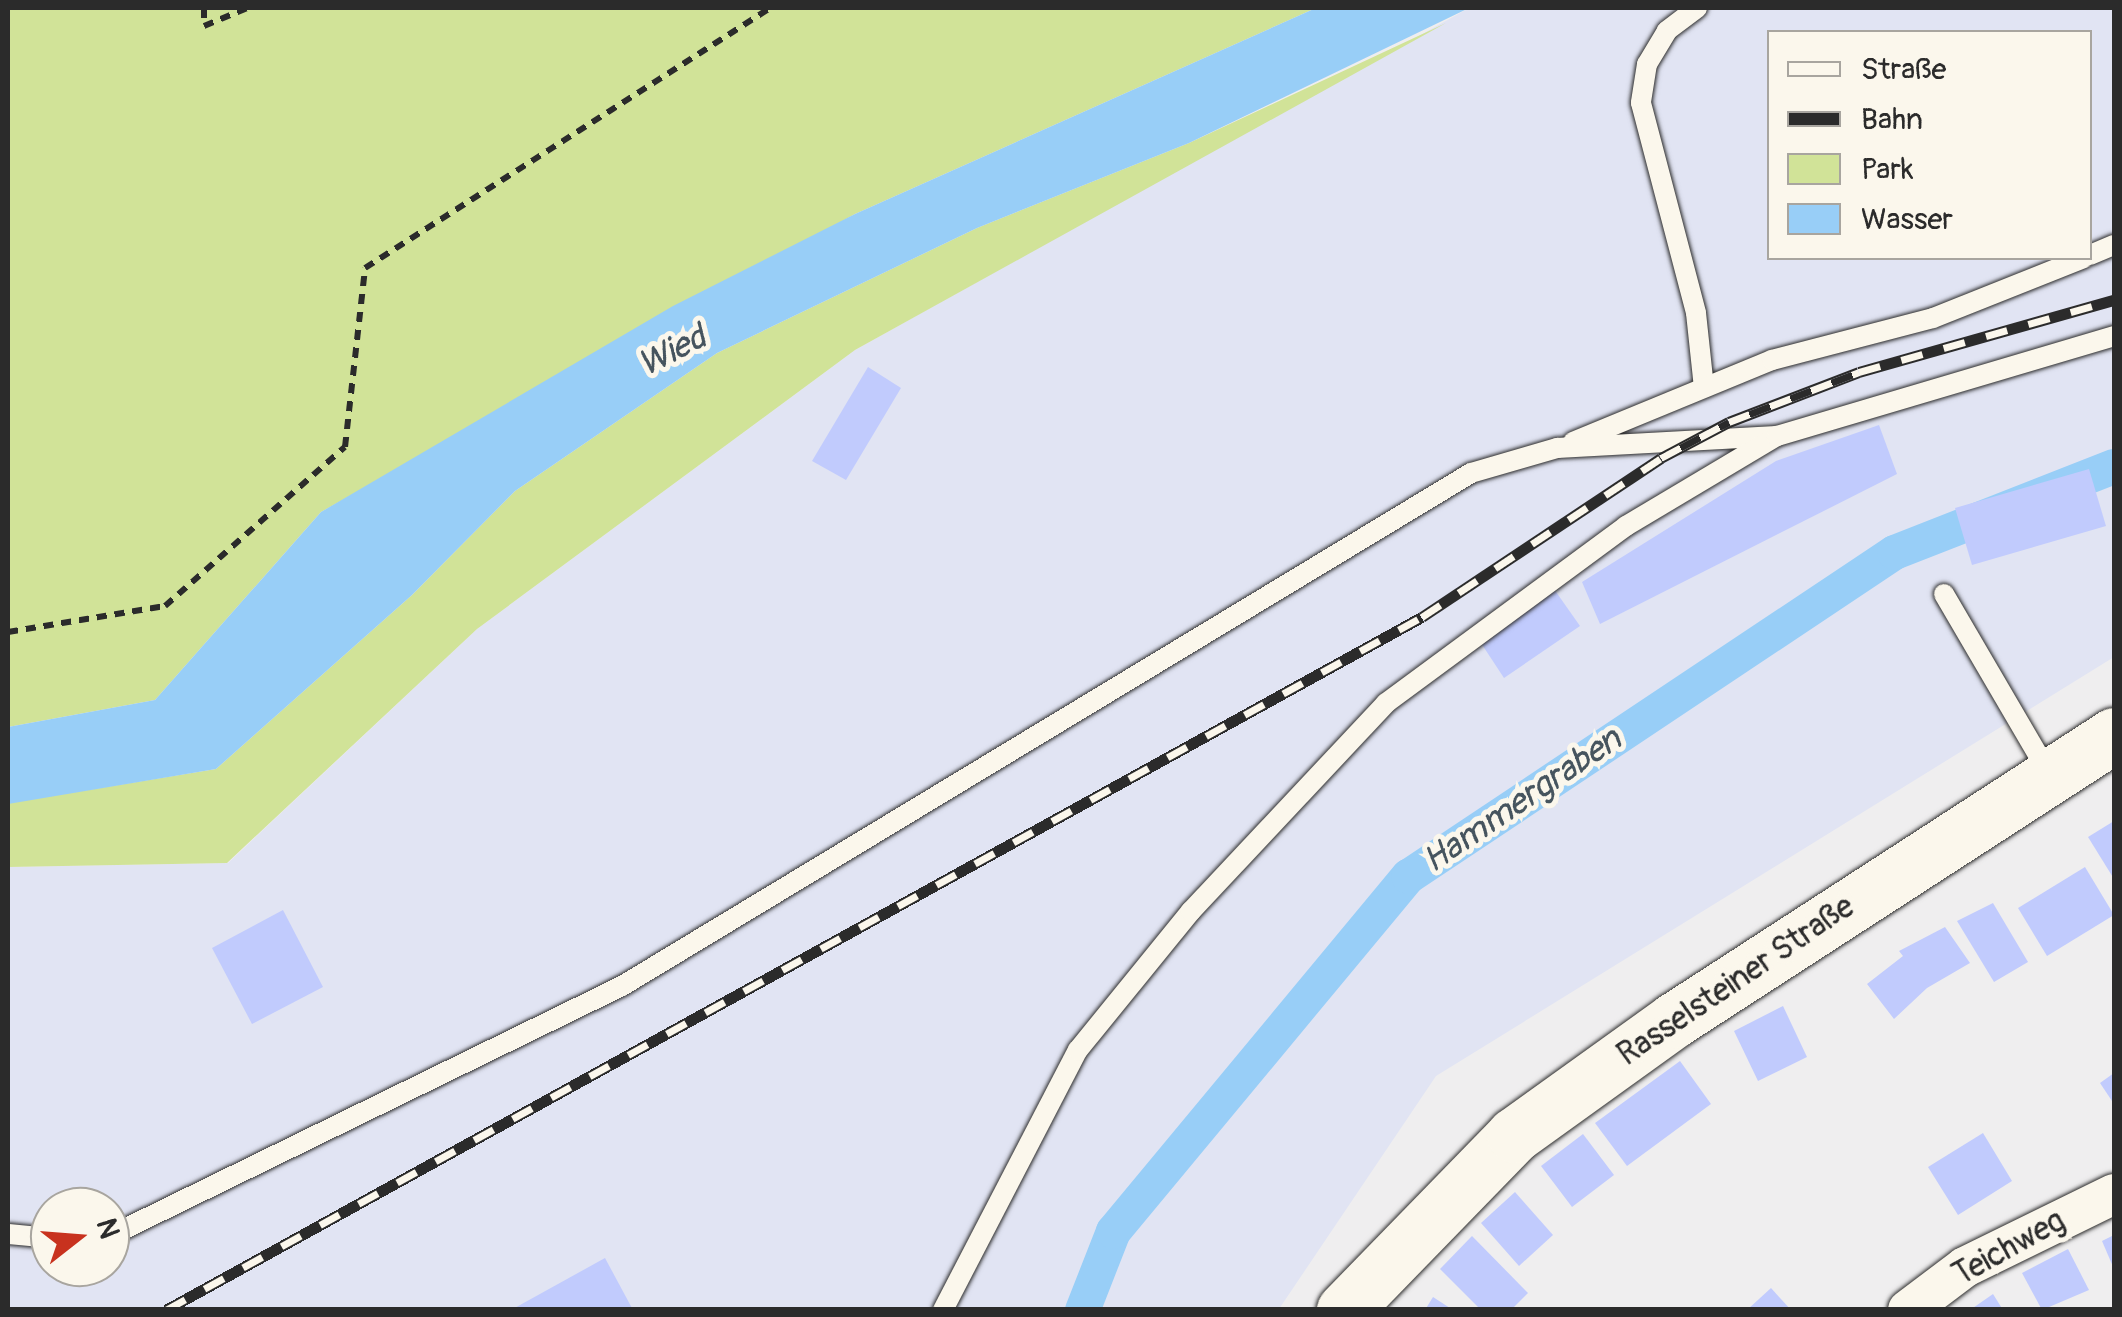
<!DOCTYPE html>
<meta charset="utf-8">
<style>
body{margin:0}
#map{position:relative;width:2122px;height:1317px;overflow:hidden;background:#efeeef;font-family:Pangolin,sans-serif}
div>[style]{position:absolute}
.built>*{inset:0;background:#e1e4f3}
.green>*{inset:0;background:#d1e398}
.water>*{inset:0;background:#98cef7}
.canal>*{height:35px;margin:-17.5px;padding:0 17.5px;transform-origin:17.5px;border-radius:17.5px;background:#98cef7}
.building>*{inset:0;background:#c1cbfd}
.path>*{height:6px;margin-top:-3px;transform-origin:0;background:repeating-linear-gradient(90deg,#2b2b2b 0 10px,transparent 0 18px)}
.roads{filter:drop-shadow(0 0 2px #2b2b2b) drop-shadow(0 0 2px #2b2b2b)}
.lane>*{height:20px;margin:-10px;padding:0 10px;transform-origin:10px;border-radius:10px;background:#fbf7ec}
.street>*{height:40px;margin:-20px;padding:0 20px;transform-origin:20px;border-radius:20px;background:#fbf7ec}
.secondary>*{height:55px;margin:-27.5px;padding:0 27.5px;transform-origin:27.5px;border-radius:27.5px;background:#fbf7ec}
.rail>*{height:11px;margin-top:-5.5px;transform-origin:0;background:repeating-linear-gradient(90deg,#fbf7ec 0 22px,#2b2b2b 0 44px);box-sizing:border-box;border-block:2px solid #2b2b2b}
span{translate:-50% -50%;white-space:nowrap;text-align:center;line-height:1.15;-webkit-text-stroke:10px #fbf7ec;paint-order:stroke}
.street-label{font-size:32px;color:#2b2b2b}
.water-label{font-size:35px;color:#46545e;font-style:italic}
.frame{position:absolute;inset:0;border:10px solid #2b2b2b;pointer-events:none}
.legend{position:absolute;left:1767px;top:30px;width:325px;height:230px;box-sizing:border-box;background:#fbf7ec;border:2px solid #a8a59f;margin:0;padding:12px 18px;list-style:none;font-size:30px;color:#2b2b2b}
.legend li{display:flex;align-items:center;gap:20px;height:50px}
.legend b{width:50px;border:2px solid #a8a59f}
.north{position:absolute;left:30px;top:1187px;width:100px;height:100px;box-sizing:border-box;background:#fbf7ec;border:2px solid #a8a59f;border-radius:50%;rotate:73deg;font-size:28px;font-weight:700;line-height:40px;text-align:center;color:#2b2b2b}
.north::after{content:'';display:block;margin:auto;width:35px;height:45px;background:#c8321e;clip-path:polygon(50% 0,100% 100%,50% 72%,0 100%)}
</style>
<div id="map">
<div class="built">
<i style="clip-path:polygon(evenodd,1469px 8px,2114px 8px,2114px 657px,1436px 1076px,1279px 1309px,8px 1309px,8px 867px,228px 863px,477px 629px,855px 350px,1469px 8px,1770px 32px,2090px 32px,2090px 258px,1770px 258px,1770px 32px,1469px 8px,50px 1207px,110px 1207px,110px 1267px,50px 1267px,50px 1207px)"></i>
</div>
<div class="green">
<i style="clip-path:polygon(8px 8px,1316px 8px,855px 214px,321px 512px,155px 700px,8px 727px)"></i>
<i style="clip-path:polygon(1446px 23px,855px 350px,477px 629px,227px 863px,8px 867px,8px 803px,216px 769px,412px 595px,515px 491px,717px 353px,977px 228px,1189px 143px)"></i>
</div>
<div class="water">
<i style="clip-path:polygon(1316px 8px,1469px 8px,1189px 143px,977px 228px,717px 353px,515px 491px,412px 595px,216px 769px,8px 804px,8px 727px,155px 700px,321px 512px,673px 306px,855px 214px)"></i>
</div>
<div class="canal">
<i style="left:1082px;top:1310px;width:85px;rotate:-68.6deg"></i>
<i style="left:1113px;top:1231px;width:462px;rotate:-50.3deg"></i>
<i style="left:1408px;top:876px;width:584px;rotate:-33.69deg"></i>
<i style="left:1894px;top:552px;width:236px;rotate:-21.4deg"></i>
</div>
<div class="building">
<i style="clip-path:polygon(868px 367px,901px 388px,846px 480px,812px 461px)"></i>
<i style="clip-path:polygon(1879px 425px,1897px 474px,1600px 624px,1582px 582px,1776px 461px)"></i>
<i style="clip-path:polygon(2089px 469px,2106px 526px,1972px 565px,1955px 508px)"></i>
<i style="clip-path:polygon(1554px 589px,1580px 626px,1504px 678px,1479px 640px)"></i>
<i style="clip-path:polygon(2114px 821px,2114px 879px,2088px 837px)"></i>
<i style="clip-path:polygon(2085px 867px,2114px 915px,2047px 956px,2018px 908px)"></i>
<i style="clip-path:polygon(1993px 903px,2028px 962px,1994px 982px,1957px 921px)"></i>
<i style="clip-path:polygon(283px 910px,323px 987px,252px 1024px,212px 948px)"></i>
<i style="clip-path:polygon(1945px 927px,1970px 963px,1927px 988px,1894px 1019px,1867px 984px,1903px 956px,1899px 951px)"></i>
<i style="clip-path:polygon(1783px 1006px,1807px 1057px,1758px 1081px,1734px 1031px)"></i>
<i style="clip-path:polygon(1680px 1061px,1711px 1104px,1627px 1166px,1595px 1123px)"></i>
<i style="clip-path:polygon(2114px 1073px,2114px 1104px,2100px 1083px)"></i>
<i style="clip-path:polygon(1983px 1133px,2012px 1181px,1958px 1215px,1928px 1167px)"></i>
<i style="clip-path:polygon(1583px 1134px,1614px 1175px,1572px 1207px,1541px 1166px)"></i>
<i style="clip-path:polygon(1515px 1192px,1553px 1235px,1519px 1266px,1481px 1223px)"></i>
<i style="clip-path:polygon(2114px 1235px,2114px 1269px,2102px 1241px)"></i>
<i style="clip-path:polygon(1472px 1236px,1528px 1293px,1511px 1310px,1481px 1310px,1440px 1269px)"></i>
<i style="clip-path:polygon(2068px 1249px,2089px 1290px,2042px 1310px,2022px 1273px)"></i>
<i style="clip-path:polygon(605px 1258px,633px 1310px,511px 1310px)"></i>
<i style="clip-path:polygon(1771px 1288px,1791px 1310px,1747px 1310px)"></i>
<i style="clip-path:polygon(1993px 1294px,2003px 1310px,1970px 1310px)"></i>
<i style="clip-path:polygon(1433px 1297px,1453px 1310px,1425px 1310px)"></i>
</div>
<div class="path">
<i style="left:204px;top:8px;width:18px;rotate:90deg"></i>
<i style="left:204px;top:26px;width:47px;rotate:-22.7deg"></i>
<i style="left:8px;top:632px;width:159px;rotate:-9.4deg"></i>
<i style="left:165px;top:606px;width:240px;rotate:-41.5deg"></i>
<i style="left:345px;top:447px;width:180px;rotate:-83.6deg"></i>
<i style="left:365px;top:268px;width:481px;rotate:-32.7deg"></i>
</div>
<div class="roads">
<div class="lane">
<i style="left:1697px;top:8px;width:38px;rotate:143deg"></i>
<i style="left:1667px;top:31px;width:39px;rotate:121deg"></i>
<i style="left:1647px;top:64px;width:39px;rotate:99deg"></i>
<i style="left:1641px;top:103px;width:217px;rotate:75.3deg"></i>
<i style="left:1696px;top:313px;width:75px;rotate:83.9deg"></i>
<i style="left:2090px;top:255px;width:26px;rotate:-23deg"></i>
<i style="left:1573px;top:442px;width:215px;rotate:-22.4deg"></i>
<i style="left:1772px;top:360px;width:166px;rotate:-14.6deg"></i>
<i style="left:1933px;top:318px;width:162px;rotate:-21.7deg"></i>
<i style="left:1944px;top:594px;width:208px;rotate:59.7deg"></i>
<i style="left:8px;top:1234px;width:42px;rotate:5.4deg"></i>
<i style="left:110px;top:1236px;width:570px;rotate:-26.03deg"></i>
<i style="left:622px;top:986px;width:992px;rotate:-31.14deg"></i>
<i style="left:1471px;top:473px;width:90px;rotate:-16.2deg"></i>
<i style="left:1557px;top:448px;width:220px;rotate:-3.1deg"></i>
<i style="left:943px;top:1310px;width:293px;rotate:-62.6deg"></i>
<i style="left:1078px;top:1050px;width:179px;rotate:-50.9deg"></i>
<i style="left:1191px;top:911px;width:285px;rotate:-46.8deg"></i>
<i style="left:1386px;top:703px;width:298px;rotate:-36.4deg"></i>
<i style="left:1626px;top:526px;width:176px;rotate:-30.8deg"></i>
<i style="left:1777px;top:436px;width:352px;rotate:-16.5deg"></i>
</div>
<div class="street">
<i style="left:1908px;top:1310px;width:71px;rotate:-37deg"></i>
<i style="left:1965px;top:1267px;width:166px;rotate:-26.1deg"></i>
</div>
<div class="secondary">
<i style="left:1344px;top:1310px;width:244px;rotate:-45.8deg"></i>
<i style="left:1514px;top:1135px;width:197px;rotate:-35.7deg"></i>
<i style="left:1674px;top:1020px;width:524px;rotate:-32.93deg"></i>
</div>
</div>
<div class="rail">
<i style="left:166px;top:1310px;width:1434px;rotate:-28.89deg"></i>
<i style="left:1422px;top:617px;width:287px;rotate:-33.6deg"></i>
<i style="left:1661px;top:458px;width:77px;rotate:-27.9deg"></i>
<i style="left:1729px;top:422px;width:139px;rotate:-21deg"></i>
<i style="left:1859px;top:372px;width:265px;rotate:-15.8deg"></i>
</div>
<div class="street-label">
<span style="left:1736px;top:981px;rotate:-34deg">Rasselsteiner Straße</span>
<span style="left:2009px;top:1248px;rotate:-29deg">Teichweg</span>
</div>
<div class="water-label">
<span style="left:672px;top:351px;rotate:-27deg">Wied</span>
<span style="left:1522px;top:800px;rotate:-34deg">Hammergraben</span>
</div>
<div class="frame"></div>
<ul class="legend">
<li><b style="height:12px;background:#fbf7ec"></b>Straße</li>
<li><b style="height:12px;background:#2b2b2b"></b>Bahn</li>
<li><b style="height:28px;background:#d1e398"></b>Park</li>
<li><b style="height:28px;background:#98cef7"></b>Wasser</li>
</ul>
<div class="north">N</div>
</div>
